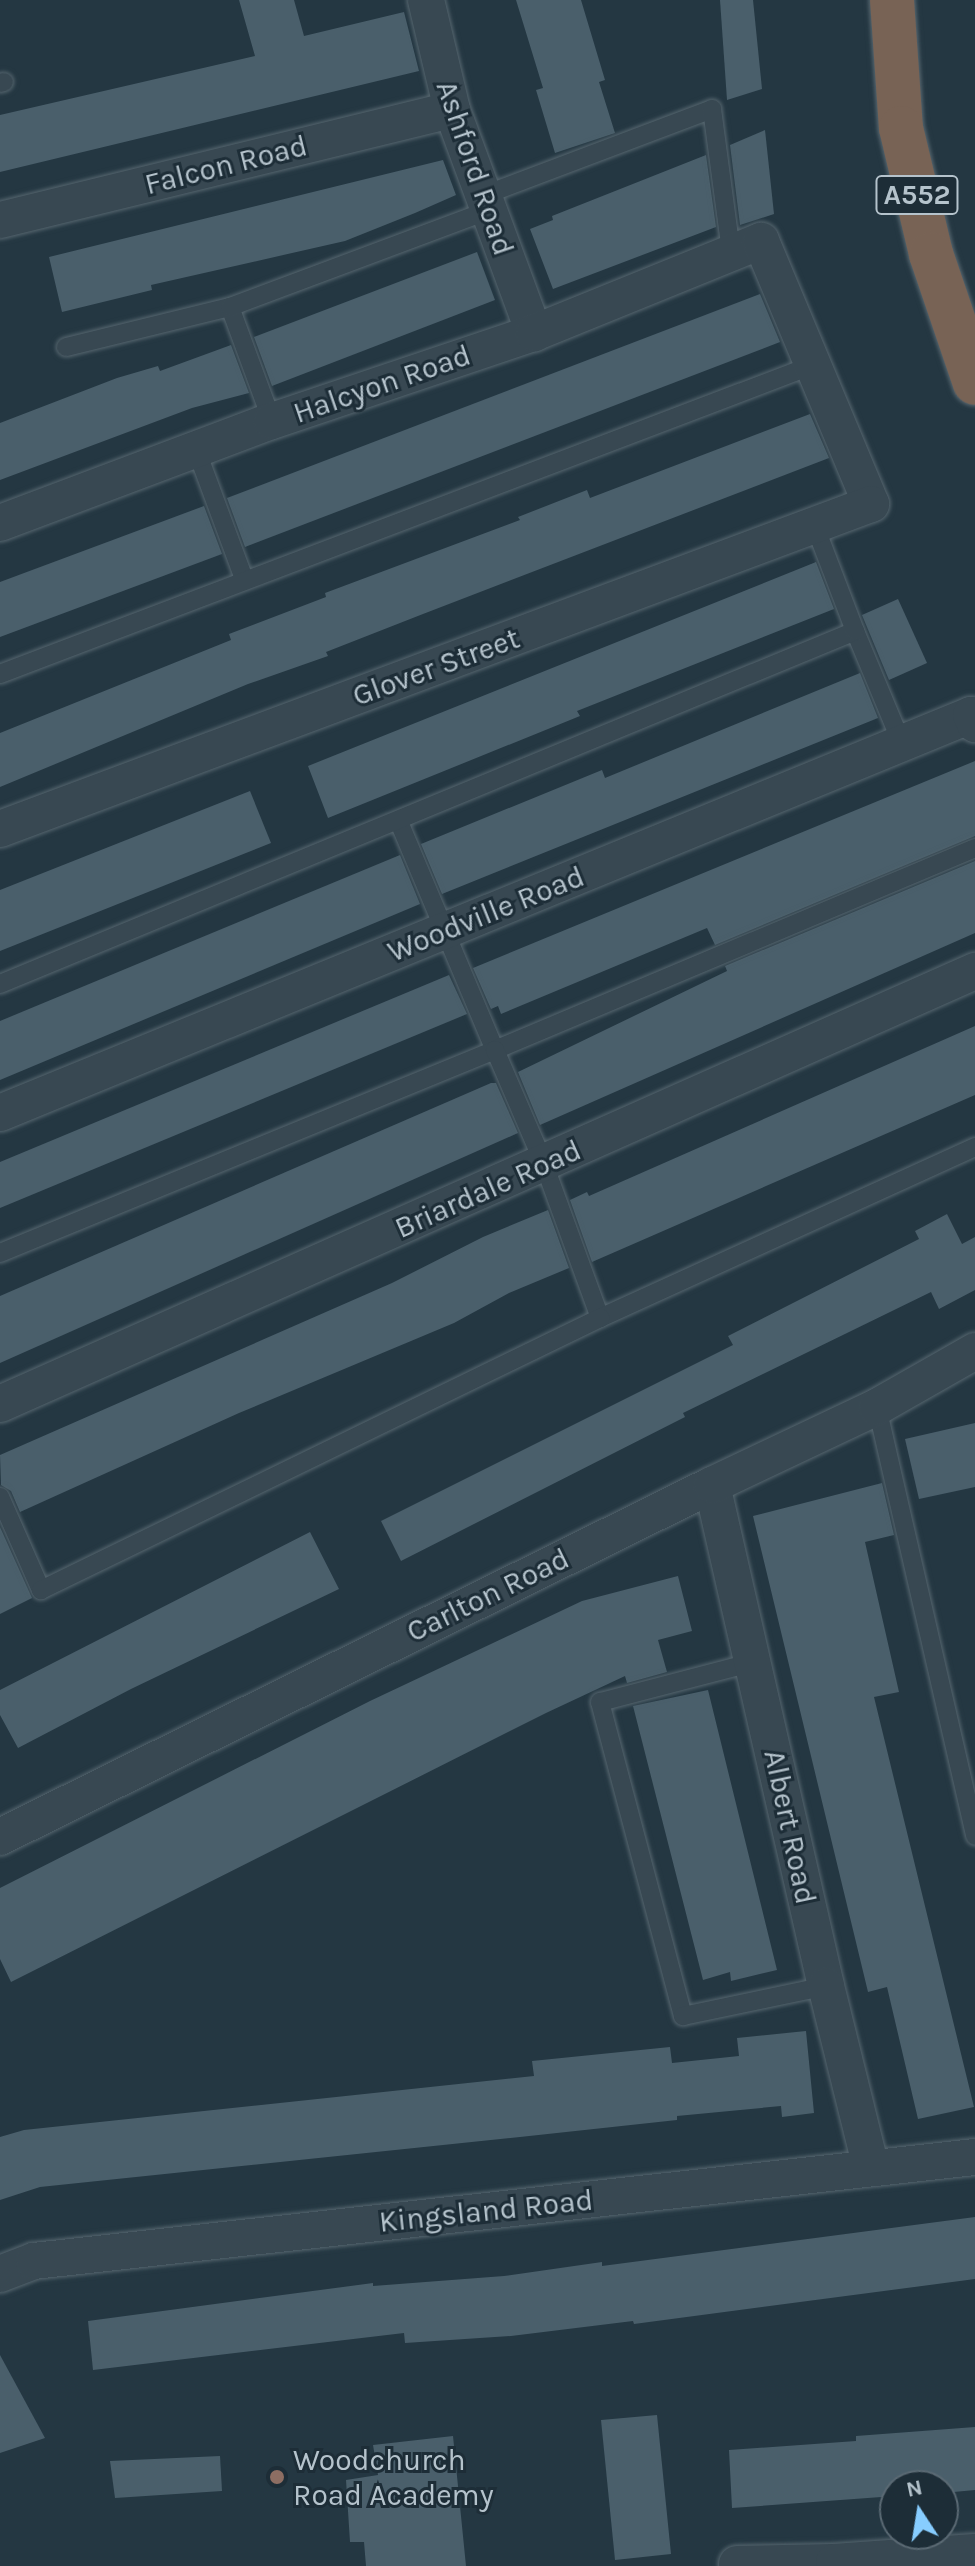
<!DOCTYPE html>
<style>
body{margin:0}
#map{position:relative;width:975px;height:2566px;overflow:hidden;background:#243742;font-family:Karla,sans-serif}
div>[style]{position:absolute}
.building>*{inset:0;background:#4a5f6b}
.roads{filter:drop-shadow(0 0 2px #56666f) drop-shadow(0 0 2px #56666f)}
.lane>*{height:18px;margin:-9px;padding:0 9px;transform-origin:9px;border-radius:9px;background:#384852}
.street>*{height:36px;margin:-18px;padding:0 18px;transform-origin:18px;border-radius:18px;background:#384852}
.highway>*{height:44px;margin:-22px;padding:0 22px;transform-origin:22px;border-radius:22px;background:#786355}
.dots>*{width:22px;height:22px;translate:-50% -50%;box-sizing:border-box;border:4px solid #1d2d37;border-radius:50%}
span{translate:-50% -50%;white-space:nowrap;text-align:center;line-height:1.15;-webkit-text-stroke:6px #1d2d37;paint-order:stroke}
.shield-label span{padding:2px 6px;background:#1d2d37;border:2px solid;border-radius:6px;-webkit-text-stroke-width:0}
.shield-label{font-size:28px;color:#b5c3cc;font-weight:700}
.street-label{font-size:30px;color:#b5c3cc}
.poi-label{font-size:30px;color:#b5c3cc}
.left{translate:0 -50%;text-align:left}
.north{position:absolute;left:879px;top:2470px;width:80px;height:80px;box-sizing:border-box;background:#1d2d37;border:2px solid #5a6973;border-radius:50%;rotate:348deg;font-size:22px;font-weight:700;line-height:32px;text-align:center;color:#b5c3cc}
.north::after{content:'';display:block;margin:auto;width:28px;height:36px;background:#87cdff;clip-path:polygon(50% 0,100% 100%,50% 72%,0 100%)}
</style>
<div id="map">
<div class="building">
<i style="clip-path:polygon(239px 0,294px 0,304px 36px,404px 12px,419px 71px,0 172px,0 115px,255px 56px)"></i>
<i style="clip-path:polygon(516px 0,581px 0,605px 80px,599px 82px,615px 133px,555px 153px,536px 90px,543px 88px)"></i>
<i style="clip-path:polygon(720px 0,753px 0,762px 89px,727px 100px)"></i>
<i style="clip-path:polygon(765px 130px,774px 214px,740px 225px,730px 145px)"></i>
<i style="clip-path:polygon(706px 155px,716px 227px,553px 289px,530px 229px,553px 220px,552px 216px)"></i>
<i style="clip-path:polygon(443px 160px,456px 195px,415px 213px,345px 241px,151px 285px,152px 290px,62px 312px,49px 257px)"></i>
<i style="clip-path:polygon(477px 252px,495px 300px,272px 386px,254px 337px)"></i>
<i style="clip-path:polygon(760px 294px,780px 342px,245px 547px,227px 498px)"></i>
<i style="clip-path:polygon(231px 345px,249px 393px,192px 408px,0 480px,0 423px,117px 378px,158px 366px,160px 371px)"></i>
<i style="clip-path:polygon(810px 414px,829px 458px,423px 614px,326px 652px,328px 656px,248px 684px,0 787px,0 733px,231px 640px,229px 634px,326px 597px,325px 593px,520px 520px,518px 517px,587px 490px,590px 498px)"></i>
<i style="clip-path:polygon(204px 506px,222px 554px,0 637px,0 582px)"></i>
<i style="clip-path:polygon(816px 562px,834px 609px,577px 711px,580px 716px,328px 818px,308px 766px)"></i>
<i style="clip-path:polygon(898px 599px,927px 663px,889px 680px,862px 615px)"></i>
<i style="clip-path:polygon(860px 673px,878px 718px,442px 894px,421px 844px,602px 770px,605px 778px)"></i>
<i style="clip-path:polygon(975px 761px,975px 836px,715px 945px,707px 928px,501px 1014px,498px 1006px,491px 1009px,473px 968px)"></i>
<i style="clip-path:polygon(250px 791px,271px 843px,0 951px,0 890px)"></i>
<i style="clip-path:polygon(400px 855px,420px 904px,0 1080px,0 1021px)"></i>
<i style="clip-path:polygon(975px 861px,975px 933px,540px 1125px,518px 1072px,727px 971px,725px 966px)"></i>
<i style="clip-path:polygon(449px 975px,467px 1014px,0 1208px,0 1162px)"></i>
<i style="clip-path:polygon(975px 1026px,975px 1095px,592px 1262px,570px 1200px,587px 1192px,589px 1196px)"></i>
<i style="clip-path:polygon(491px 1083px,496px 1083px,518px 1133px,0 1363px,0 1296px)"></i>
<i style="clip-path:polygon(548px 1210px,569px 1268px,509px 1293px,454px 1323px,239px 1413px,20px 1512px,11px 1491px,1px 1485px,0 1455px,392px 1283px,483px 1237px)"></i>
<i style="clip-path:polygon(947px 1214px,962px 1244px,975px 1237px,975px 1290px,939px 1309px,931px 1292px,683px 1413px,685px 1417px,401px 1561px,381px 1521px,733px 1345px,728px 1336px,919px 1239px,915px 1231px)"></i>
<i style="clip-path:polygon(975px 1423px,975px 1487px,919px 1499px,905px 1439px)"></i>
<i style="clip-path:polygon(882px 1483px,894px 1535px,865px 1542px,899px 1692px,874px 1697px,974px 2107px,918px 2119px,887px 1987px,868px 1992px,753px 1516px)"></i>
<i style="clip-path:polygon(0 1527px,32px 1598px,0 1614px)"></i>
<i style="clip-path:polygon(310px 1532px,339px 1589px,131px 1689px,18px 1748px,0 1715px,0 1690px)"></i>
<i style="clip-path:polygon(678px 1576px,692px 1631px,658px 1640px,667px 1672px,627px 1683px,625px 1676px,546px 1713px,11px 1982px,0 1959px,0 1888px,370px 1701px,582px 1601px)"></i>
<i style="clip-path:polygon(708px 1690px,777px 1970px,731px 1981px,730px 1972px,703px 1980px,633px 1706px)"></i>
<i style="clip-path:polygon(806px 2031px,814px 2113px,782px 2117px,781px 2106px,677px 2116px,677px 2120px,520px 2137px,40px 2187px,0 2200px,0 2137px,24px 2130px,534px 2076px,532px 2061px,670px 2047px,672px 2063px,739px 2056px,737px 2038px)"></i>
<i style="clip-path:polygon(975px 2217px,975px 2279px,634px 2324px,633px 2321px,511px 2336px,405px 2343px,404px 2333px,93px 2370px,88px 2321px,373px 2283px,373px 2286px,504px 2276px,602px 2262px,602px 2266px)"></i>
<i style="clip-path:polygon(0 2355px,45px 2438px,0 2453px)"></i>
<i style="clip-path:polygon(657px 2415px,671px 2554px,615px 2560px,601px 2420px)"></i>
<i style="clip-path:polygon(975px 2427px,975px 2490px,943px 2493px,943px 2486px,895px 2486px,895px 2496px,732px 2508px,729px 2450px,856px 2441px,856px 2436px)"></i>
<i style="clip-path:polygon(453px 2436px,466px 2566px,366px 2566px,364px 2542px,350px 2542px,346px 2480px,378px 2475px,373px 2445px)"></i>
<i style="clip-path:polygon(220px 2456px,222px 2491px,115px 2498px,110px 2461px)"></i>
</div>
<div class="roads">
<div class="lane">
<i style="left:0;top:83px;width:4px;rotate:-14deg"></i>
<i style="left:482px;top:196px;width:246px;rotate:-20.7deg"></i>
<i style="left:712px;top:109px;width:144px;rotate:82.4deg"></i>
<i style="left:230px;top:307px;width:121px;rotate:69.8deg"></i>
<i style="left:66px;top:347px;width:169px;rotate:-13.7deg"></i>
<i style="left:230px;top:307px;width:274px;rotate:-20.5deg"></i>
<i style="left:196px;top:449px;width:139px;rotate:69.7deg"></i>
<i style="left:855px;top:631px;width:122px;rotate:67.4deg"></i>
<i style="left:0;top:674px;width:870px;rotate:-20.81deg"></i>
<i style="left:399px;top:822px;width:247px;rotate:67.2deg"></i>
<i style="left:495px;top:1050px;width:521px;rotate:-22.82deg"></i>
<i style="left:0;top:984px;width:925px;rotate:-22.43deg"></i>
<i style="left:855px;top:631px;width:112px;rotate:-110.9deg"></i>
<i style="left:0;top:1253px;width:535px;rotate:-22.3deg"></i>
<i style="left:495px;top:1050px;width:124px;rotate:66.7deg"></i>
<i style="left:544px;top:1164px;width:164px;rotate:70deg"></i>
<i style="left:600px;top:1318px;width:412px;rotate:-24.5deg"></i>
<i style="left:877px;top:1407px;width:440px;rotate:77.1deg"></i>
<i style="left:0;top:1497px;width:102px;rotate:66.2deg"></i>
<i style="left:41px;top:1590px;width:622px;rotate:-25.95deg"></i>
<i style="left:754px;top:1662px;width:159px;rotate:165.4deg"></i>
<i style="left:600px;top:1702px;width:325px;rotate:75.2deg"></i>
<i style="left:683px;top:2016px;width:146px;rotate:-11.8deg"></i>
</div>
<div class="street">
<i style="left:426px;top:0;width:113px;rotate:76.7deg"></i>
<i style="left:452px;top:110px;width:238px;rotate:69.8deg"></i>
<i style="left:0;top:220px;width:465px;rotate:-13.7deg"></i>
<i style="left:0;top:523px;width:290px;rotate:-20.6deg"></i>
<i style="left:272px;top:421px;width:276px;rotate:-18.6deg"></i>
<i style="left:534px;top:333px;width:245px;rotate:-22.1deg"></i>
<i style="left:761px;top:241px;width:285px;rotate:67.3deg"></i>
<i style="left:871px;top:504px;width:930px;rotate:159.54deg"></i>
<i style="left:0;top:1113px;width:1049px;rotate:-22.29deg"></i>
<i style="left:971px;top:715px;width:10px;rotate:66deg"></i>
<i style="left:0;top:1404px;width:1067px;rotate:-23.95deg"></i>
<i style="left:712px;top:1485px;width:514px;rotate:77.18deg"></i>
<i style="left:826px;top:1986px;width:187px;rotate:76.1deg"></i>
<i style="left:0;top:1837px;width:794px;rotate:-26.31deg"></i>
<i style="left:712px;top:1485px;width:183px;rotate:-25.3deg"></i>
<i style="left:877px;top:1407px;width:113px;rotate:-29.7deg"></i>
<i style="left:0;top:2274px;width:36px;rotate:-21deg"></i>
<i style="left:34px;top:2261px;width:947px;rotate:-6.31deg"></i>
<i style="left:737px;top:2564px;width:97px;rotate:-1.2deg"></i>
<i style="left:834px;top:2562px;width:141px;rotate:-4.1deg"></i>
</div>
<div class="highway">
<i style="left:892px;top:0;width:128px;rotate:86deg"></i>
<i style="left:901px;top:128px;width:130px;rotate:76.6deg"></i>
<i style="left:931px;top:254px;width:136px;rotate:71.2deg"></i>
</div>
</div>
<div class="dots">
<i style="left:277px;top:2477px;background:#8d6e63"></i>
</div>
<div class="shield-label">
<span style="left:917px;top:195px">A552</span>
</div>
<div class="street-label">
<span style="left:226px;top:165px;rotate:-14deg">Falcon Road</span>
<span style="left:475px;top:168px;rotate:71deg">Ashford Road</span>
<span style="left:382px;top:384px;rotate:-19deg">Halcyon Road</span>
<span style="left:436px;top:667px;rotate:-20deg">Glover Street</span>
<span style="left:486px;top:914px;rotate:-22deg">Woodville Road</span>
<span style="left:488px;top:1189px;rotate:-24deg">Briardale Road</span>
<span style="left:488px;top:1595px;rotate:-26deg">Carlton Road</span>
<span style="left:790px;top:1827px;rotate:78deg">Albert Road</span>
<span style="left:486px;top:2211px;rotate:-6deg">Kingsland Road</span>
</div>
<div class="poi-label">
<span class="left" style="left:293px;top:2477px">Woodchurch<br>Road Academy</span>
</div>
<div class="north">N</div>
</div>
